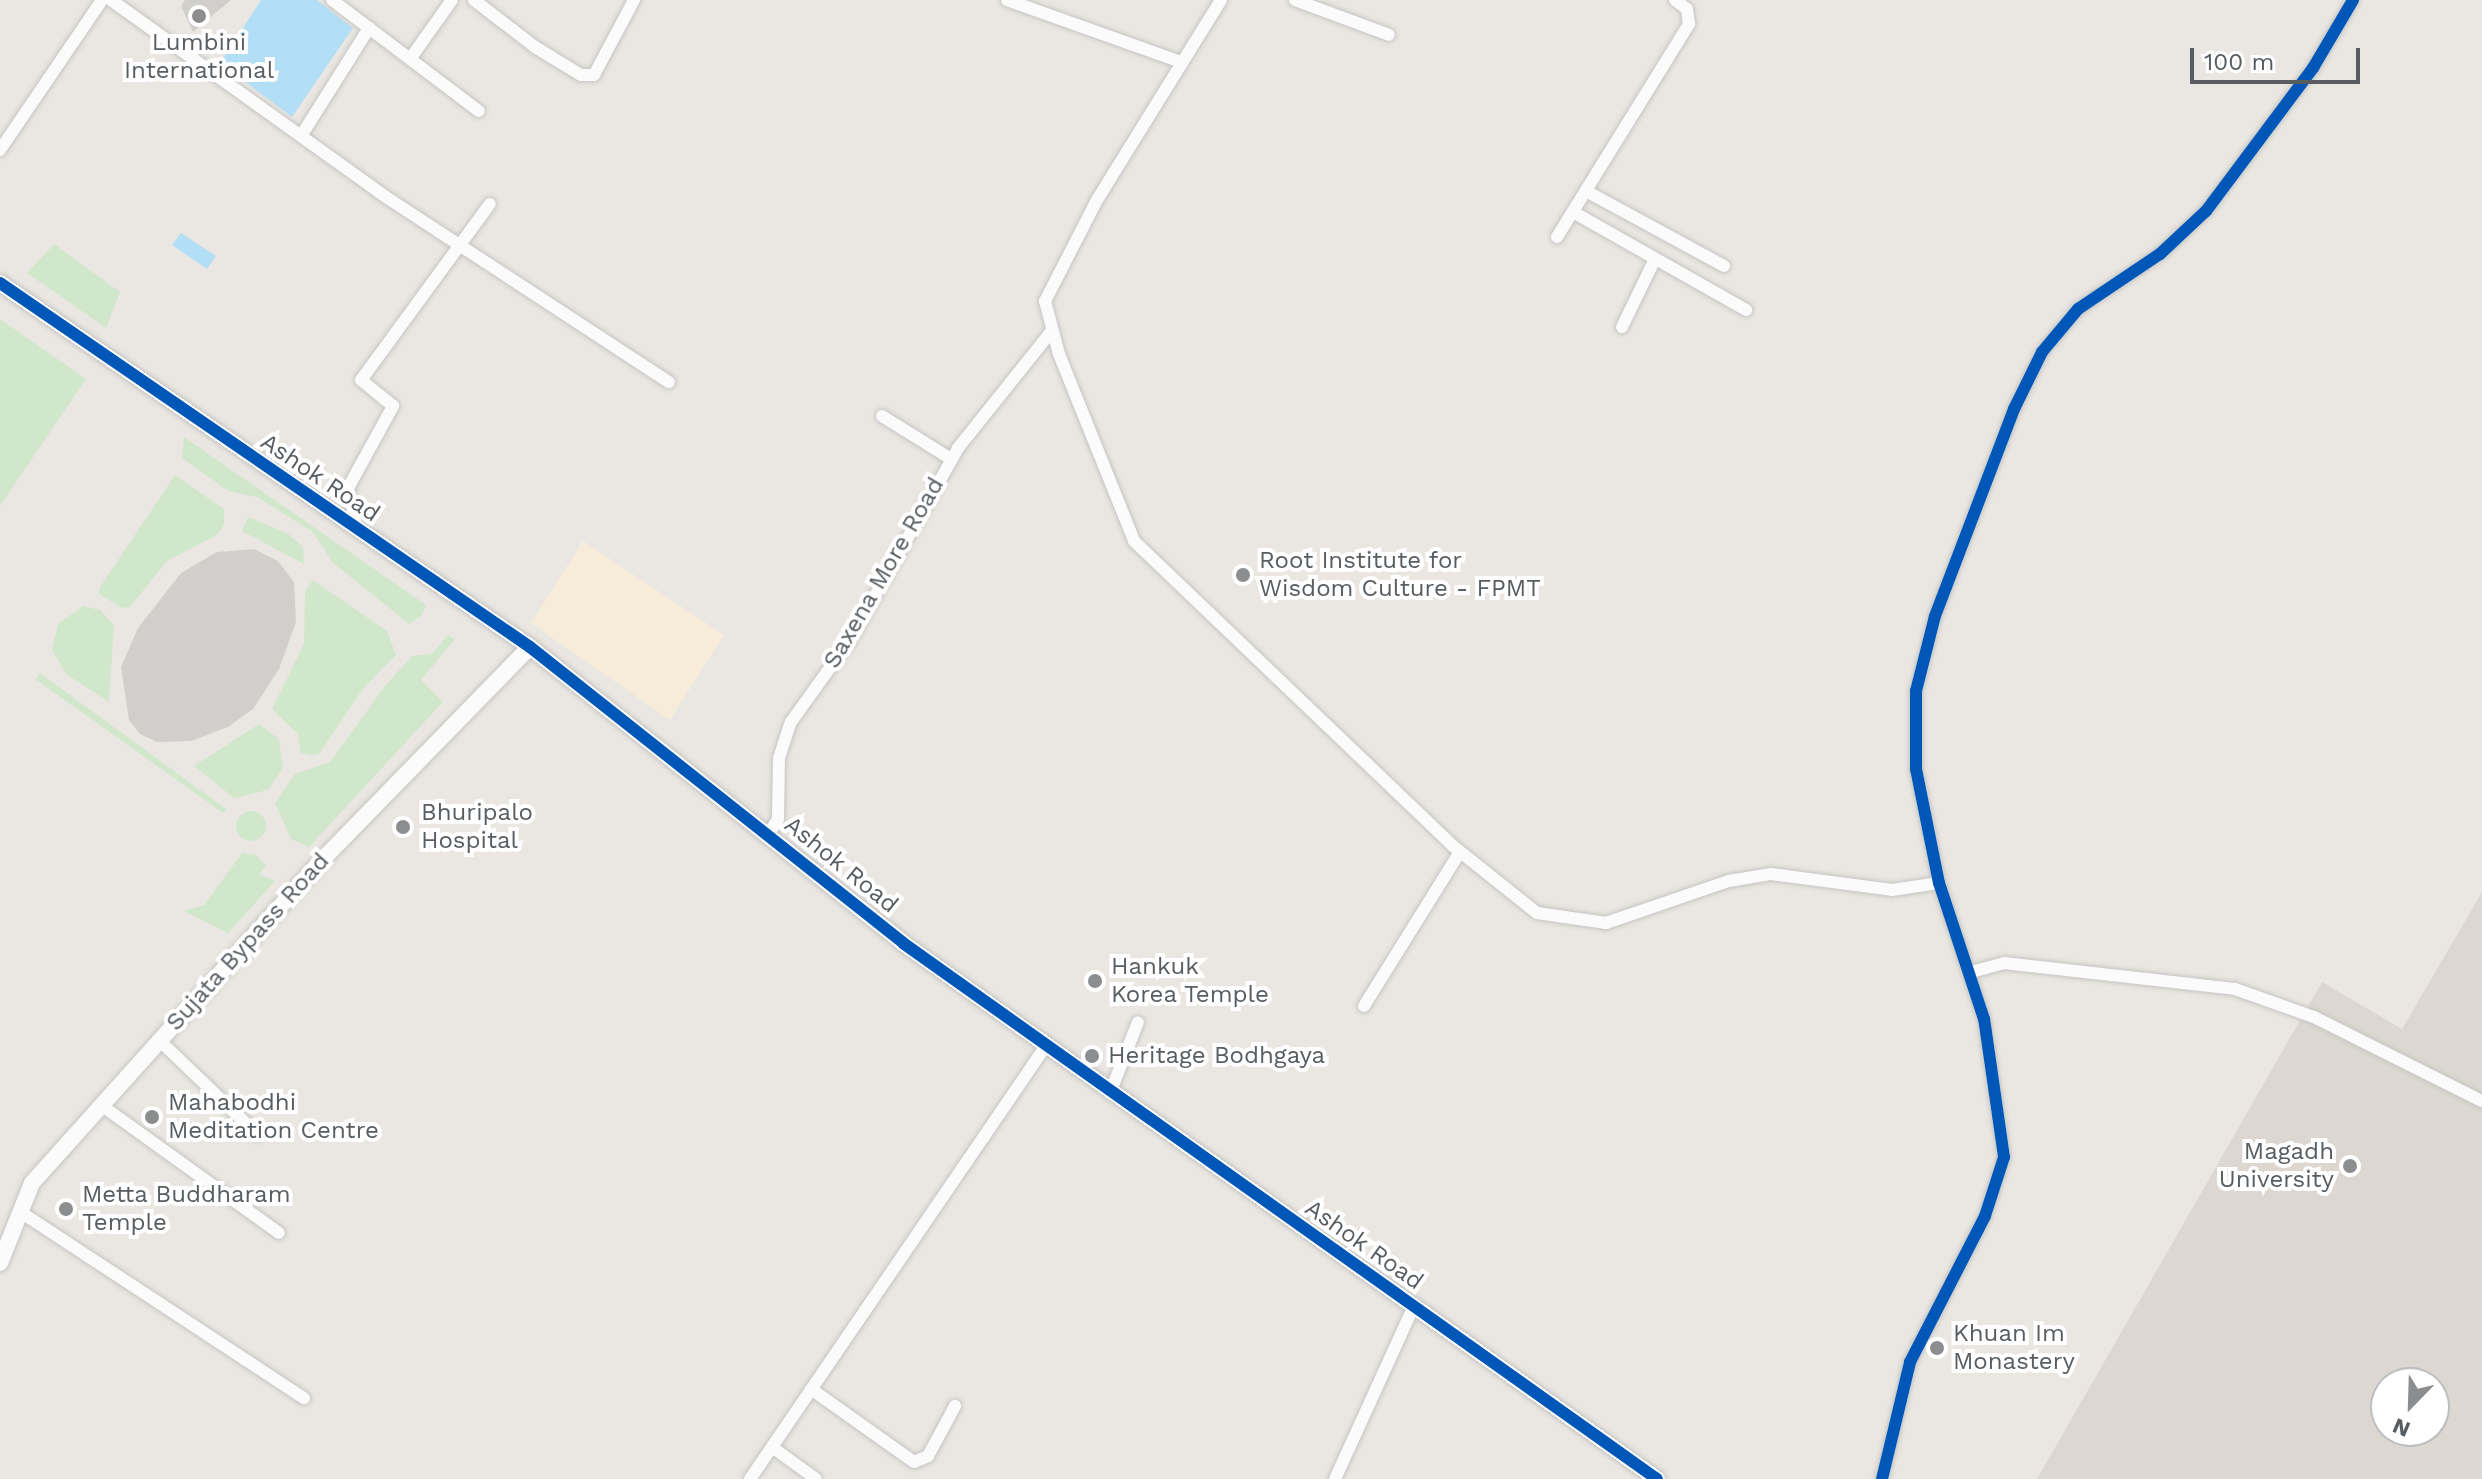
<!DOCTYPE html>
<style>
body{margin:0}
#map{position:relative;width:2482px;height:1479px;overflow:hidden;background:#eae7e2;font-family:"Work Sans",sans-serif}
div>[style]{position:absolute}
.commercial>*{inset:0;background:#f6ecd9}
.education>*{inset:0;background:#dcd8d1}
.green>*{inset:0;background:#d1e7cb}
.round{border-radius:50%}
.water>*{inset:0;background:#b3dff6}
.building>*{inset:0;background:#d1cfcc}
.roads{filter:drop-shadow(0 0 2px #c5c5c3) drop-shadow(0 0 2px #c5c5c3)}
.minor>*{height:12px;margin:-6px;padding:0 6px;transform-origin:6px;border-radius:6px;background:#fcfbfb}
.tertiary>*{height:16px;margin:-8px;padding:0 8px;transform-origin:8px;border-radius:8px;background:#fcfbfb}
.cycleway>*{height:12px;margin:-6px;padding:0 6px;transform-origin:6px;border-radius:6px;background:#0057b8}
.dots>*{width:22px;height:22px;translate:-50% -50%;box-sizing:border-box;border:4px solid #fff;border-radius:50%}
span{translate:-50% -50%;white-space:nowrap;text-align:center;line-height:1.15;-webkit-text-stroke:8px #fff;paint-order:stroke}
.poi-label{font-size:24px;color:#585d61}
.left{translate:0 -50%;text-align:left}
.right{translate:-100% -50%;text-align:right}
.street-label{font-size:24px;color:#585d61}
.north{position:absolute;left:2370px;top:1367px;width:80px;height:80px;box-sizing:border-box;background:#fff;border:2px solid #bcbec0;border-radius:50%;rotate:203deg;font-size:22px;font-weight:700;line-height:32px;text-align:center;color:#585d61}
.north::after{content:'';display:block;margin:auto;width:28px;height:36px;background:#8b8d8e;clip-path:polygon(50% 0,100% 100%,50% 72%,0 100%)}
.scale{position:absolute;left:2190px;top:48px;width:170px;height:36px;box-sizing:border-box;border:4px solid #585d61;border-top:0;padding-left:10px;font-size:24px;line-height:28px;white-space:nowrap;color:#585d61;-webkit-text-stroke:6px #fff;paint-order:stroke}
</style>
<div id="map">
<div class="commercial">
<i style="clip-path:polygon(583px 541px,724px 635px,670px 720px,531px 623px)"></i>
</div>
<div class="education">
<i style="clip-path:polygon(evenodd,2482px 892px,2482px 1479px,2037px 1479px,2322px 982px,2402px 1029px,2482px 892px,2386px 1383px,2434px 1383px,2434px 1431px,2386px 1431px,2386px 1383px)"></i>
</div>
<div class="green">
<i style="clip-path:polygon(54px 244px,120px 292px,106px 328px,27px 273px)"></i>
<i style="clip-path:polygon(0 319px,86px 379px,0 506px)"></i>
<i style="clip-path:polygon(184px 437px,426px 605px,421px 616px,409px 624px,333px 563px,313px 532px,257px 497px,228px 491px,182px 458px)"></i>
<i style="clip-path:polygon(175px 475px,224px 509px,224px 525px,217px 535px,167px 561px,129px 608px,120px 607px,99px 594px,100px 587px)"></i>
<i style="clip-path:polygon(248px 517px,287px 533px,303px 547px,304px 564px,242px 531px)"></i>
<i style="clip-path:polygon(313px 580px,387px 631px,396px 655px,362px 690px,319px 754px,310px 755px,301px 753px,298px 734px,272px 709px,304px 644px,305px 591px)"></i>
<i style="clip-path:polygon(83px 606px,100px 610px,114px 625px,109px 702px,66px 674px,52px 650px,58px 624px)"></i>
<i style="clip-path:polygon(448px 635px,455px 639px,421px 680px,443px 702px,309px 847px,291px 839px,275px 803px,295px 774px,330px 762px,385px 686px,412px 656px,432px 654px)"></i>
<i style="clip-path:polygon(40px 673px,226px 809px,227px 809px,223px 813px,35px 679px)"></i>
<i style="clip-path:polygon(259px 724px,279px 739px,283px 768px,268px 790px,234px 798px,194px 766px)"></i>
<i class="round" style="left:236px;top:811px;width:30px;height:30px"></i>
<i style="clip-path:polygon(242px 853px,256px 855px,266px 866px,259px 874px,275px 881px,228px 933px,184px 911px,204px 905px)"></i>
</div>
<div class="water">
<i style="clip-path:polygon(261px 0,317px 0,353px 28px,292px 117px,220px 63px)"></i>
<i style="clip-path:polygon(181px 233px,216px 256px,207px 269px,172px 245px)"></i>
</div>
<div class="building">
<i style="clip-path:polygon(185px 0,231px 0,193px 32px,181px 6px)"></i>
<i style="clip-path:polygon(254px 549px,278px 561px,294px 582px,296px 622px,279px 669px,253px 709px,228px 727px,191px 741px,157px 742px,140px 734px,129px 720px,121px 667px,138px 628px,181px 573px,217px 552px)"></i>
</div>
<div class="roads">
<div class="minor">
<i style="left:111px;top:0;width:338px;rotate:35.6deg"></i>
<i style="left:386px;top:197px;width:338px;rotate:33.2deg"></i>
<i style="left:332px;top:0;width:184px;rotate:37.1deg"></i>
<i style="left:474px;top:0;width:77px;rotate:37.6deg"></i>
<i style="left:535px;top:47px;width:54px;rotate:31.3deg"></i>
<i style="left:581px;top:75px;width:13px"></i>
<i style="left:594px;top:75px;width:85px;rotate:-61.9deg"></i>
<i style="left:1007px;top:0;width:185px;rotate:19.6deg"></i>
<i style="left:1221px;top:0;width:233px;rotate:121.8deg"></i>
<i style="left:1098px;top:198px;width:116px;rotate:117.2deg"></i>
<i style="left:1045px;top:301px;width:55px;rotate:75.2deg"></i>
<i style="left:1059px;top:354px;width:201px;rotate:68.1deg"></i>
<i style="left:1134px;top:541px;width:441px;rotate:43.7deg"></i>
<i style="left:1453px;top:846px;width:107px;rotate:38.6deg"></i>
<i style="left:1537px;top:913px;width:70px;rotate:8.2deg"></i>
<i style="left:1606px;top:923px;width:130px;rotate:-18.9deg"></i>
<i style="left:1729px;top:881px;width:43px;rotate:-9.5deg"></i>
<i style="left:1771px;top:874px;width:122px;rotate:7.5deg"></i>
<i style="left:1892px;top:890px;width:48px;rotate:-8.5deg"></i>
<i style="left:1295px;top:0;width:100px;rotate:20.4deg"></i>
<i style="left:410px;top:59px;width:72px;rotate:-54.6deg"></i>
<i style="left:301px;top:136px;width:128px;rotate:-57.8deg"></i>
<i style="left:0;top:150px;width:181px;rotate:-55.8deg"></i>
<i style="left:1586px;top:191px;width:157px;rotate:28.5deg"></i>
<i style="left:1573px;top:212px;width:199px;rotate:29.5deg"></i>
<i style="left:1557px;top:237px;width:251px;rotate:-58.2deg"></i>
<i style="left:1689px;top:24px;width:15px;rotate:-98deg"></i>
<i style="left:1687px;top:9px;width:15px;rotate:-143deg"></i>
<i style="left:1622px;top:327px;width:76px;rotate:-64.1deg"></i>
<i style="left:882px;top:416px;width:81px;rotate:31.9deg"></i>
<i style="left:357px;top:530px;width:43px;rotate:-102.1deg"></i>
<i style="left:348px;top:488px;width:94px;rotate:-61.2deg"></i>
<i style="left:393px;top:406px;width:41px;rotate:-140.9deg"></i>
<i style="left:361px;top:380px;width:218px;rotate:-53.8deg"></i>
<i style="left:768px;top:835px;width:19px;rotate:-58deg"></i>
<i style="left:778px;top:819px;width:61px;rotate:-89.1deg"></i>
<i style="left:779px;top:758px;width:38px;rotate:-72deg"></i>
<i style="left:791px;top:722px;width:101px;rotate:-54.3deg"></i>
<i style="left:850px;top:640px;width:220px;rotate:-60.6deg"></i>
<i style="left:958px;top:448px;width:149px;rotate:-51.3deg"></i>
<i style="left:1971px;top:972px;width:34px;rotate:-15deg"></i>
<i style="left:2004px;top:963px;width:232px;rotate:6.4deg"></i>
<i style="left:2235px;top:989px;width:84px;rotate:19.5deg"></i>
<i style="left:2314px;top:1017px;width:188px;rotate:26.6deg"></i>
<i style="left:1364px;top:1006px;width:181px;rotate:-58.1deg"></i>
<i style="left:159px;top:1040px;width:137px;rotate:43.8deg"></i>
<i style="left:1110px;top:1093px;width:76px;rotate:-68.5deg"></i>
<i style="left:101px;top:1105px;width:219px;rotate:35.7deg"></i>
<i style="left:19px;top:1211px;width:341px;rotate:33.3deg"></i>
<i style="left:811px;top:1389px;width:126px;rotate:35.3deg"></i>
<i style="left:914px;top:1462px;width:15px;rotate:-23deg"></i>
<i style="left:928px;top:1456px;width:57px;rotate:-61.6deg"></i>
<i style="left:772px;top:1447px;width:54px;rotate:36deg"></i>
<i style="left:750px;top:1479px;width:523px;rotate:-55.67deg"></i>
<i style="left:1335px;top:1479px;width:190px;rotate:-65.5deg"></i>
<i style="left:1882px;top:1479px;width:120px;rotate:-76.5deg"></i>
<i style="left:1910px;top:1362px;width:164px;rotate:-62.8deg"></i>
<i style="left:1985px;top:1216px;width:62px;rotate:-72.1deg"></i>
<i style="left:2004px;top:1157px;width:139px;rotate:-98.2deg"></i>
<i style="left:1984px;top:1019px;width:143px;rotate:-108.3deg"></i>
<i style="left:1939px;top:883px;width:116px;rotate:-101.4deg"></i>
<i style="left:1916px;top:769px;width:78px;rotate:-90deg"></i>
<i style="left:1916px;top:691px;width:77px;rotate:-75.8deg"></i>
<i style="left:1935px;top:616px;width:222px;rotate:-69.1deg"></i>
<i style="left:2014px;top:409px;width:64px;rotate:-63.8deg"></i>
<i style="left:2042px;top:352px;width:56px;rotate:-50.1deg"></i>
<i style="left:2078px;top:309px;width:99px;rotate:-33.9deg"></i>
<i style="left:2160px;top:254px;width:63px;rotate:-43.1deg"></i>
<i style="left:2206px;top:211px;width:179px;rotate:-53.2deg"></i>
<i style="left:2313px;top:68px;width:79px;rotate:-59.5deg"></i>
</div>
<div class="tertiary">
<i style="left:0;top:283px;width:643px;rotate:34.48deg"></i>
<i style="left:530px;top:647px;width:476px;rotate:38.4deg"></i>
<i style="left:903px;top:943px;width:925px;rotate:35.41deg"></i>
<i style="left:0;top:1263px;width:86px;rotate:-68.2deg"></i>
<i style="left:32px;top:1183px;width:435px;rotate:-48.1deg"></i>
<i style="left:323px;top:859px;width:296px;rotate:-45.7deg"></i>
</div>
</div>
<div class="cycleway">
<i style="left:0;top:283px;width:643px;rotate:34.48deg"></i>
<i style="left:530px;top:647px;width:476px;rotate:38.4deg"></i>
<i style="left:903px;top:943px;width:925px;rotate:35.41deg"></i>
<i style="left:1882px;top:1479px;width:120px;rotate:-76.5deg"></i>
<i style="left:1910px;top:1362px;width:164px;rotate:-62.8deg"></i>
<i style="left:1985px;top:1216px;width:62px;rotate:-72.1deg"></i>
<i style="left:2004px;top:1157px;width:139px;rotate:-98.2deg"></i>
<i style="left:1984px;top:1019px;width:143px;rotate:-108.3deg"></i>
<i style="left:1939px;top:883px;width:116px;rotate:-101.4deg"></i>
<i style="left:1916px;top:769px;width:78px;rotate:-90deg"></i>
<i style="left:1916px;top:691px;width:77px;rotate:-75.8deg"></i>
<i style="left:1935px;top:616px;width:222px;rotate:-69.1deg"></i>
<i style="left:2014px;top:409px;width:64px;rotate:-63.8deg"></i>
<i style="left:2042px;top:352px;width:56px;rotate:-50.1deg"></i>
<i style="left:2078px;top:309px;width:99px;rotate:-33.9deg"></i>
<i style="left:2160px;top:254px;width:63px;rotate:-43.1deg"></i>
<i style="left:2206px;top:211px;width:179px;rotate:-53.2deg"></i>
<i style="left:2313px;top:68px;width:79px;rotate:-59.5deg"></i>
</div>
<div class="dots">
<i style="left:199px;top:16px;background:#8b8d8e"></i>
<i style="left:1243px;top:575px;background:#8b8d8e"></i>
<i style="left:403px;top:827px;background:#8b8d8e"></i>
<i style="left:1095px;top:981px;background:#8b8d8e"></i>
<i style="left:1092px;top:1056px;background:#8b8d8e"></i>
<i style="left:152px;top:1117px;background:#8b8d8e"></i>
<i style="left:2350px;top:1166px;background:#8b8d8e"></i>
<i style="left:66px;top:1209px;background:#8b8d8e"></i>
<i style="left:1937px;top:1348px;background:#8b8d8e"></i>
</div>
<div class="poi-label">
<span style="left:199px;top:57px">Lumbini<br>International</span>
<span class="left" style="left:1259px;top:575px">Root Institute for<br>Wisdom Culture - FPMT</span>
<span class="left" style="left:421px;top:827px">Bhuripalo<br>Hospital</span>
<span class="left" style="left:1111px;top:981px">Hankuk<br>Korea Temple</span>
<span class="left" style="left:1108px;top:1056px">Heritage Bodhgaya</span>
<span class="left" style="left:168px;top:1117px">Mahabodhi<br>Meditation Centre</span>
<span class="right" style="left:2334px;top:1166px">Magadh<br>University</span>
<span class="left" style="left:82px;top:1209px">Metta Buddharam<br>Temple</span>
<span class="left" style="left:1953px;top:1348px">Khuan Im<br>Monastery</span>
</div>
<div class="street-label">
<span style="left:320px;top:478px;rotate:34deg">Ashok Road</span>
<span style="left:884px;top:573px;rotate:-60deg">Saxena More Road</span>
<span style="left:841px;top:865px;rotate:39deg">Ashok Road</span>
<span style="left:248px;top:942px;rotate:-48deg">Sujata Bypass Road</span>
<span style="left:1364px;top:1245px;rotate:35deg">Ashok Road</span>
</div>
<div class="north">N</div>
<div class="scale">100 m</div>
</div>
